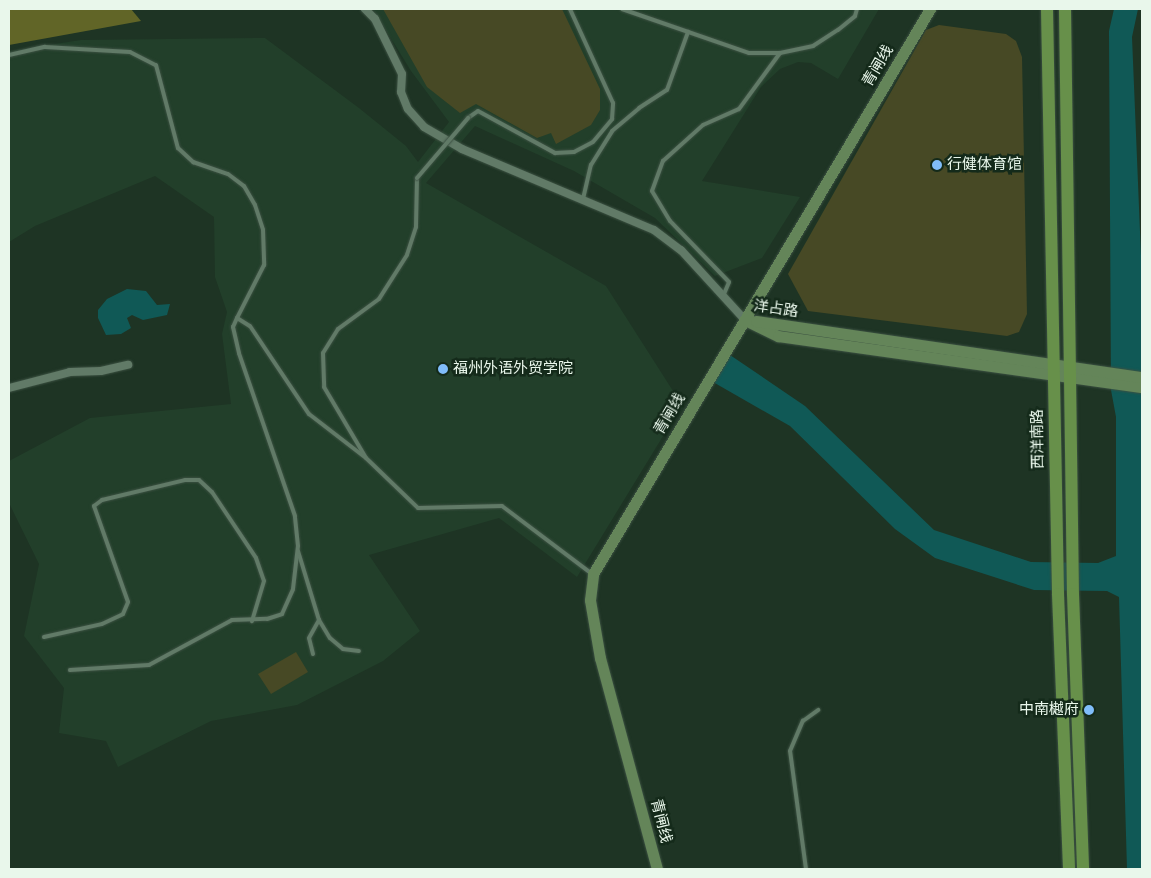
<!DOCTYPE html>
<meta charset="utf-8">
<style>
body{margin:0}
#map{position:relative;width:1151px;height:878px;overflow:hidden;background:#1e3424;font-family:Karla,"Noto Sans SC",sans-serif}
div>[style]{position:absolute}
.built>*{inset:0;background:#223f2a}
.green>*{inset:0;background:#474925}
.forest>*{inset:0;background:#616527}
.water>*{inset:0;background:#105956}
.roads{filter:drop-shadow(0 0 1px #3c5142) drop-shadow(0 0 1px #3c5142)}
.lane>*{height:4px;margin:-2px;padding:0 2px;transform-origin:2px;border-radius:2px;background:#617a67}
.street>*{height:8px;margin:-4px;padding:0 4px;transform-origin:4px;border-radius:4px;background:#617a67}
.secondary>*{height:11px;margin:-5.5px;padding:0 5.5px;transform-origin:5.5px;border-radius:5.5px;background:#648559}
.primary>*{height:12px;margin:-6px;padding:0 6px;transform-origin:6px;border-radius:6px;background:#67904a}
.bridges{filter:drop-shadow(0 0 1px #3c5142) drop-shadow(0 0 1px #3c5142)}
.lane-bridge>*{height:4px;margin:-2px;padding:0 2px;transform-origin:2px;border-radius:2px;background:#617a67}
.dots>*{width:14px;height:14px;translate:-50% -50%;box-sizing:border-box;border:2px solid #142a1a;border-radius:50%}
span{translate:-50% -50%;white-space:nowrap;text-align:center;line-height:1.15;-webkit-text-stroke:5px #142a1a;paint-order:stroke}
.street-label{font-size:15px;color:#e9f7eb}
.poi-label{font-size:15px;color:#e9f7eb}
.left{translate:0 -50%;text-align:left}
.right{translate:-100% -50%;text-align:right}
.frame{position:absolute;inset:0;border:10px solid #e9f7eb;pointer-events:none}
</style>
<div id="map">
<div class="built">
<i style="clip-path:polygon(373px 9px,879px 9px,838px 79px,811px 63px,798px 62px,780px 69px,761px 87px,702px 181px,800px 197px,762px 258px,715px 276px,655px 218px,574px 171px,475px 126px,426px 183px,606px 286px,682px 405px,577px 577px,499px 518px,369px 555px,420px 631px,383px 661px,297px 705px,211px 721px,118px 767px,106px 741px,59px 733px,64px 688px,24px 636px,39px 564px,9px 503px,9px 461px,90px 418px,231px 404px,222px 334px,227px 312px,215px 277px,214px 217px,155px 176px,35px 226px,9px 242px,9px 51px,81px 40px,265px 38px,359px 108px,406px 146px,418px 162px,449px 122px,411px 71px)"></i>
</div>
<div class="green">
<i style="clip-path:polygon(383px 9px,562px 9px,600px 89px,600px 110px,591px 125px,556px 144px,551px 133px,537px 138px,476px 104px,460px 113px,427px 87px)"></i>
<i style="clip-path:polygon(939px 25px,1006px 34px,1016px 41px,1022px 57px,1027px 314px,1019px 332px,1007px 336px,808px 311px,788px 274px,926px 30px)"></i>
<i style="clip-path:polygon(296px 652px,308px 672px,271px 694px,258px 674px)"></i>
</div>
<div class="forest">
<i style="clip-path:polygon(9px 9px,131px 9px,141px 21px,9px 45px)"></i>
</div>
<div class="water">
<i style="clip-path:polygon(1114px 9px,1138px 9px,1132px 37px,1142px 280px,1142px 869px,1127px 869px,1119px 597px,1107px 591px,1034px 590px,935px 558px,895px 529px,790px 426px,713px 382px,730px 355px,805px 406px,934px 530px,1031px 562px,1098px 563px,1116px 556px,1116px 417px,1111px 390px,1109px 31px)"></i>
<i style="clip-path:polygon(127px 289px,146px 291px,157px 305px,170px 304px,167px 315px,143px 320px,132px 315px,127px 318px,131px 328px,121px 334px,106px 335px,98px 318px,98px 310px,107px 299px)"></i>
</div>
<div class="roads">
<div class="lane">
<i style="left:622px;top:9px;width:134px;rotate:19.1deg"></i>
<i style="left:749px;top:53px;width:31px"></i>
<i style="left:780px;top:53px;width:34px;rotate:-12deg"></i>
<i style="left:813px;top:46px;width:30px;rotate:-33deg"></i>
<i style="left:838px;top:30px;width:22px;rotate:-39deg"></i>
<i style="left:855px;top:16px;width:7px;rotate:-74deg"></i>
<i style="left:9px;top:55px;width:37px;rotate:-13deg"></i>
<i style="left:45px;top:47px;width:85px;rotate:3.4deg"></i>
<i style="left:130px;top:52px;width:29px;rotate:27deg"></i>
<i style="left:156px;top:65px;width:86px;rotate:75.2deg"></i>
<i style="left:178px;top:148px;width:21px;rotate:43deg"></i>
<i style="left:193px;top:162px;width:37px;rotate:19deg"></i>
<i style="left:228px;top:174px;width:20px;rotate:37deg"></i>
<i style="left:244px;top:186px;width:22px;rotate:60deg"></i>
<i style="left:255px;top:205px;width:26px;rotate:72deg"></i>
<i style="left:263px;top:230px;width:35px;rotate:88deg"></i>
<i style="left:264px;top:265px;width:59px;rotate:117deg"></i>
<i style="left:468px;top:118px;width:12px;rotate:-35deg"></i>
<i style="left:478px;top:111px;width:88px;rotate:28.6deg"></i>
<i style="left:555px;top:153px;width:19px;rotate:-3deg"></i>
<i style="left:574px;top:152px;width:21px;rotate:-28deg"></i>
<i style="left:593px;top:142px;width:30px;rotate:-50deg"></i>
<i style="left:612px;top:119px;width:16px;rotate:-86deg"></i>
<i style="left:613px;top:103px;width:103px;rotate:-114.6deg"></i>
<i style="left:417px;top:178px;width:49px;rotate:91.2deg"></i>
<i style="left:416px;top:227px;width:29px;rotate:108deg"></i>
<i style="left:407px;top:255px;width:52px;rotate:122.5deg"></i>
<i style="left:379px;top:299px;width:51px;rotate:143.8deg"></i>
<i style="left:338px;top:329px;width:28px;rotate:122deg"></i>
<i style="left:323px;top:353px;width:34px;rotate:88deg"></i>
<i style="left:324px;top:387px;width:82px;rotate:59.4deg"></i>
<i style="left:366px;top:458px;width:72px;rotate:43.9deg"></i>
<i style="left:418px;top:508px;width:84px;rotate:-1.4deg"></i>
<i style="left:502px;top:506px;width:111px;rotate:37deg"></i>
<i style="left:583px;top:199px;width:35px;rotate:-77deg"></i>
<i style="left:591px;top:165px;width:40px;rotate:-58deg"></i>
<i style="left:612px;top:131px;width:35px;rotate:-40deg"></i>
<i style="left:639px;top:108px;width:33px;rotate:-33deg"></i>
<i style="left:667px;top:90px;width:62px;rotate:-70.1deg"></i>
<i style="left:724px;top:294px;width:13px;rotate:-67deg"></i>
<i style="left:729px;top:282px;width:85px;rotate:-134deg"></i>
<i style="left:670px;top:221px;width:35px;rotate:-121deg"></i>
<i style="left:652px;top:191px;width:32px;rotate:-70deg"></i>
<i style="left:663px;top:161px;width:54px;rotate:-42deg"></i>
<i style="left:703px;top:125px;width:39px;rotate:-24deg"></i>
<i style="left:739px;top:109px;width:69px;rotate:-53.8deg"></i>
<i style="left:298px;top:551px;width:72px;rotate:73.1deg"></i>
<i style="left:319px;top:620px;width:21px;rotate:59deg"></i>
<i style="left:330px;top:638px;width:17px;rotate:40deg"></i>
<i style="left:343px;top:649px;width:16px;rotate:7deg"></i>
<i style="left:44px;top:637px;width:59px;rotate:-12.6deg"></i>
<i style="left:102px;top:624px;width:23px;rotate:-25deg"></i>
<i style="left:123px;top:614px;width:13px;rotate:-67deg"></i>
<i style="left:128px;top:602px;width:102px;rotate:-109.5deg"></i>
<i style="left:94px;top:506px;width:10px;rotate:-37deg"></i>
<i style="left:102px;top:500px;width:85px;rotate:-13.5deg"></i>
<i style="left:185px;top:480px;width:14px"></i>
<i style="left:199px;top:480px;width:18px;rotate:43deg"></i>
<i style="left:212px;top:492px;width:79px;rotate:56.3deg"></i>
<i style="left:256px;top:558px;width:24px;rotate:71deg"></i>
<i style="left:264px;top:581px;width:42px;rotate:106.7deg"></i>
<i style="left:313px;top:654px;width:16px;rotate:-104deg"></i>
<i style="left:309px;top:638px;width:21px;rotate:-61deg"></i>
<i style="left:70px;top:670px;width:79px;rotate:-3.6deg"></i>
<i style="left:149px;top:665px;width:94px;rotate:-28.5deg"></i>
<i style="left:232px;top:620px;width:35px;rotate:-2deg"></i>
<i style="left:267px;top:619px;width:16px;rotate:-18deg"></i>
<i style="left:282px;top:614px;width:27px;rotate:-66deg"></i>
<i style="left:293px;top:589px;width:43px;rotate:-83.4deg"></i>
<i style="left:298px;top:546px;width:30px;rotate:-96deg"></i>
<i style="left:295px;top:516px;width:172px;rotate:-109deg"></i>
<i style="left:239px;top:353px;width:27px;rotate:-103deg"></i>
<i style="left:233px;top:327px;width:10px;rotate:-66deg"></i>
<i style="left:237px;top:318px;width:15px;rotate:32deg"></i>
<i style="left:250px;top:326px;width:106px;rotate:56.2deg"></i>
<i style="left:309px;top:414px;width:72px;rotate:37.7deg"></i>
<i style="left:806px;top:869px;width:119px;rotate:-97.7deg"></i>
<i style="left:790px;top:751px;width:33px;rotate:-67deg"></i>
<i style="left:803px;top:721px;width:19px;rotate:-36deg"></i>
</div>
<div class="street">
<i style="left:365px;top:9px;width:14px;rotate:45deg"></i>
<i style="left:375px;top:19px;width:61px;rotate:63.9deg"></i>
<i style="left:402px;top:74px;width:18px;rotate:93deg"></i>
<i style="left:401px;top:92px;width:18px;rotate:68deg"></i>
<i style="left:408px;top:109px;width:24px;rotate:48deg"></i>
<i style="left:424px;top:127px;width:44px;rotate:30.1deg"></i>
<i style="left:462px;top:149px;width:208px;rotate:22.9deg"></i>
<i style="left:654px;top:230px;width:34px;rotate:37deg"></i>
<i style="left:681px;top:250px;width:95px;rotate:47.6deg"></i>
<i style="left:9px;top:388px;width:63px;rotate:-14.7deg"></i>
<i style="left:70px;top:372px;width:31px;rotate:-2deg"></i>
<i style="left:101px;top:371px;width:28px;rotate:-13deg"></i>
</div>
<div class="secondary">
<i style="left:745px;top:320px;width:37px;rotate:26deg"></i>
<i style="left:778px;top:336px;width:368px;rotate:8deg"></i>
<i style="left:756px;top:321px;width:390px;rotate:8.3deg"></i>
<i style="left:657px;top:869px;width:219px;rotate:-105.1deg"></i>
<i style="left:600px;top:658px;width:59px;rotate:-99.8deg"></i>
<i style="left:590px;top:600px;width:26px;rotate:-83deg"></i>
<i style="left:593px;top:574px;width:658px;rotate:-59.19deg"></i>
</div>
<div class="primary">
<i style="left:1047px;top:9px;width:585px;rotate:88.92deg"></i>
<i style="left:1058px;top:594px;width:275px;rotate:87.7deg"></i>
<i style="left:1065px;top:9px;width:585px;rotate:89.22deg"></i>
<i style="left:1073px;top:594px;width:275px;rotate:87.9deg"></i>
</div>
</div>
<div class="bridges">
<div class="lane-bridge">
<i style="left:417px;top:178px;width:79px;rotate:-49.6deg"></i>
</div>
</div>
<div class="dots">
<i style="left:937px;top:165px;background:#80bdfa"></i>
<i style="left:443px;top:369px;background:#80bdfa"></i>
<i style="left:1089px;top:710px;background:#80bdfa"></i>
</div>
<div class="street-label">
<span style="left:878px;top:66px;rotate:-59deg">青闸线</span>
<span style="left:776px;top:309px;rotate:8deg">洋占路</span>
<span style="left:670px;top:414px;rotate:-59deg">青闸线</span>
<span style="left:1038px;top:439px;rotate:-91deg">西洋南路</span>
<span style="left:661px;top:821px;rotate:76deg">青闸线</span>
</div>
<div class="poi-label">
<span class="left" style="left:947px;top:165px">行健体育馆</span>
<span class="left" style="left:453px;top:369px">福州外语外贸学院</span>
<span class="right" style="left:1079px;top:710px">中南樾府</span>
</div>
<div class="frame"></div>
</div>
